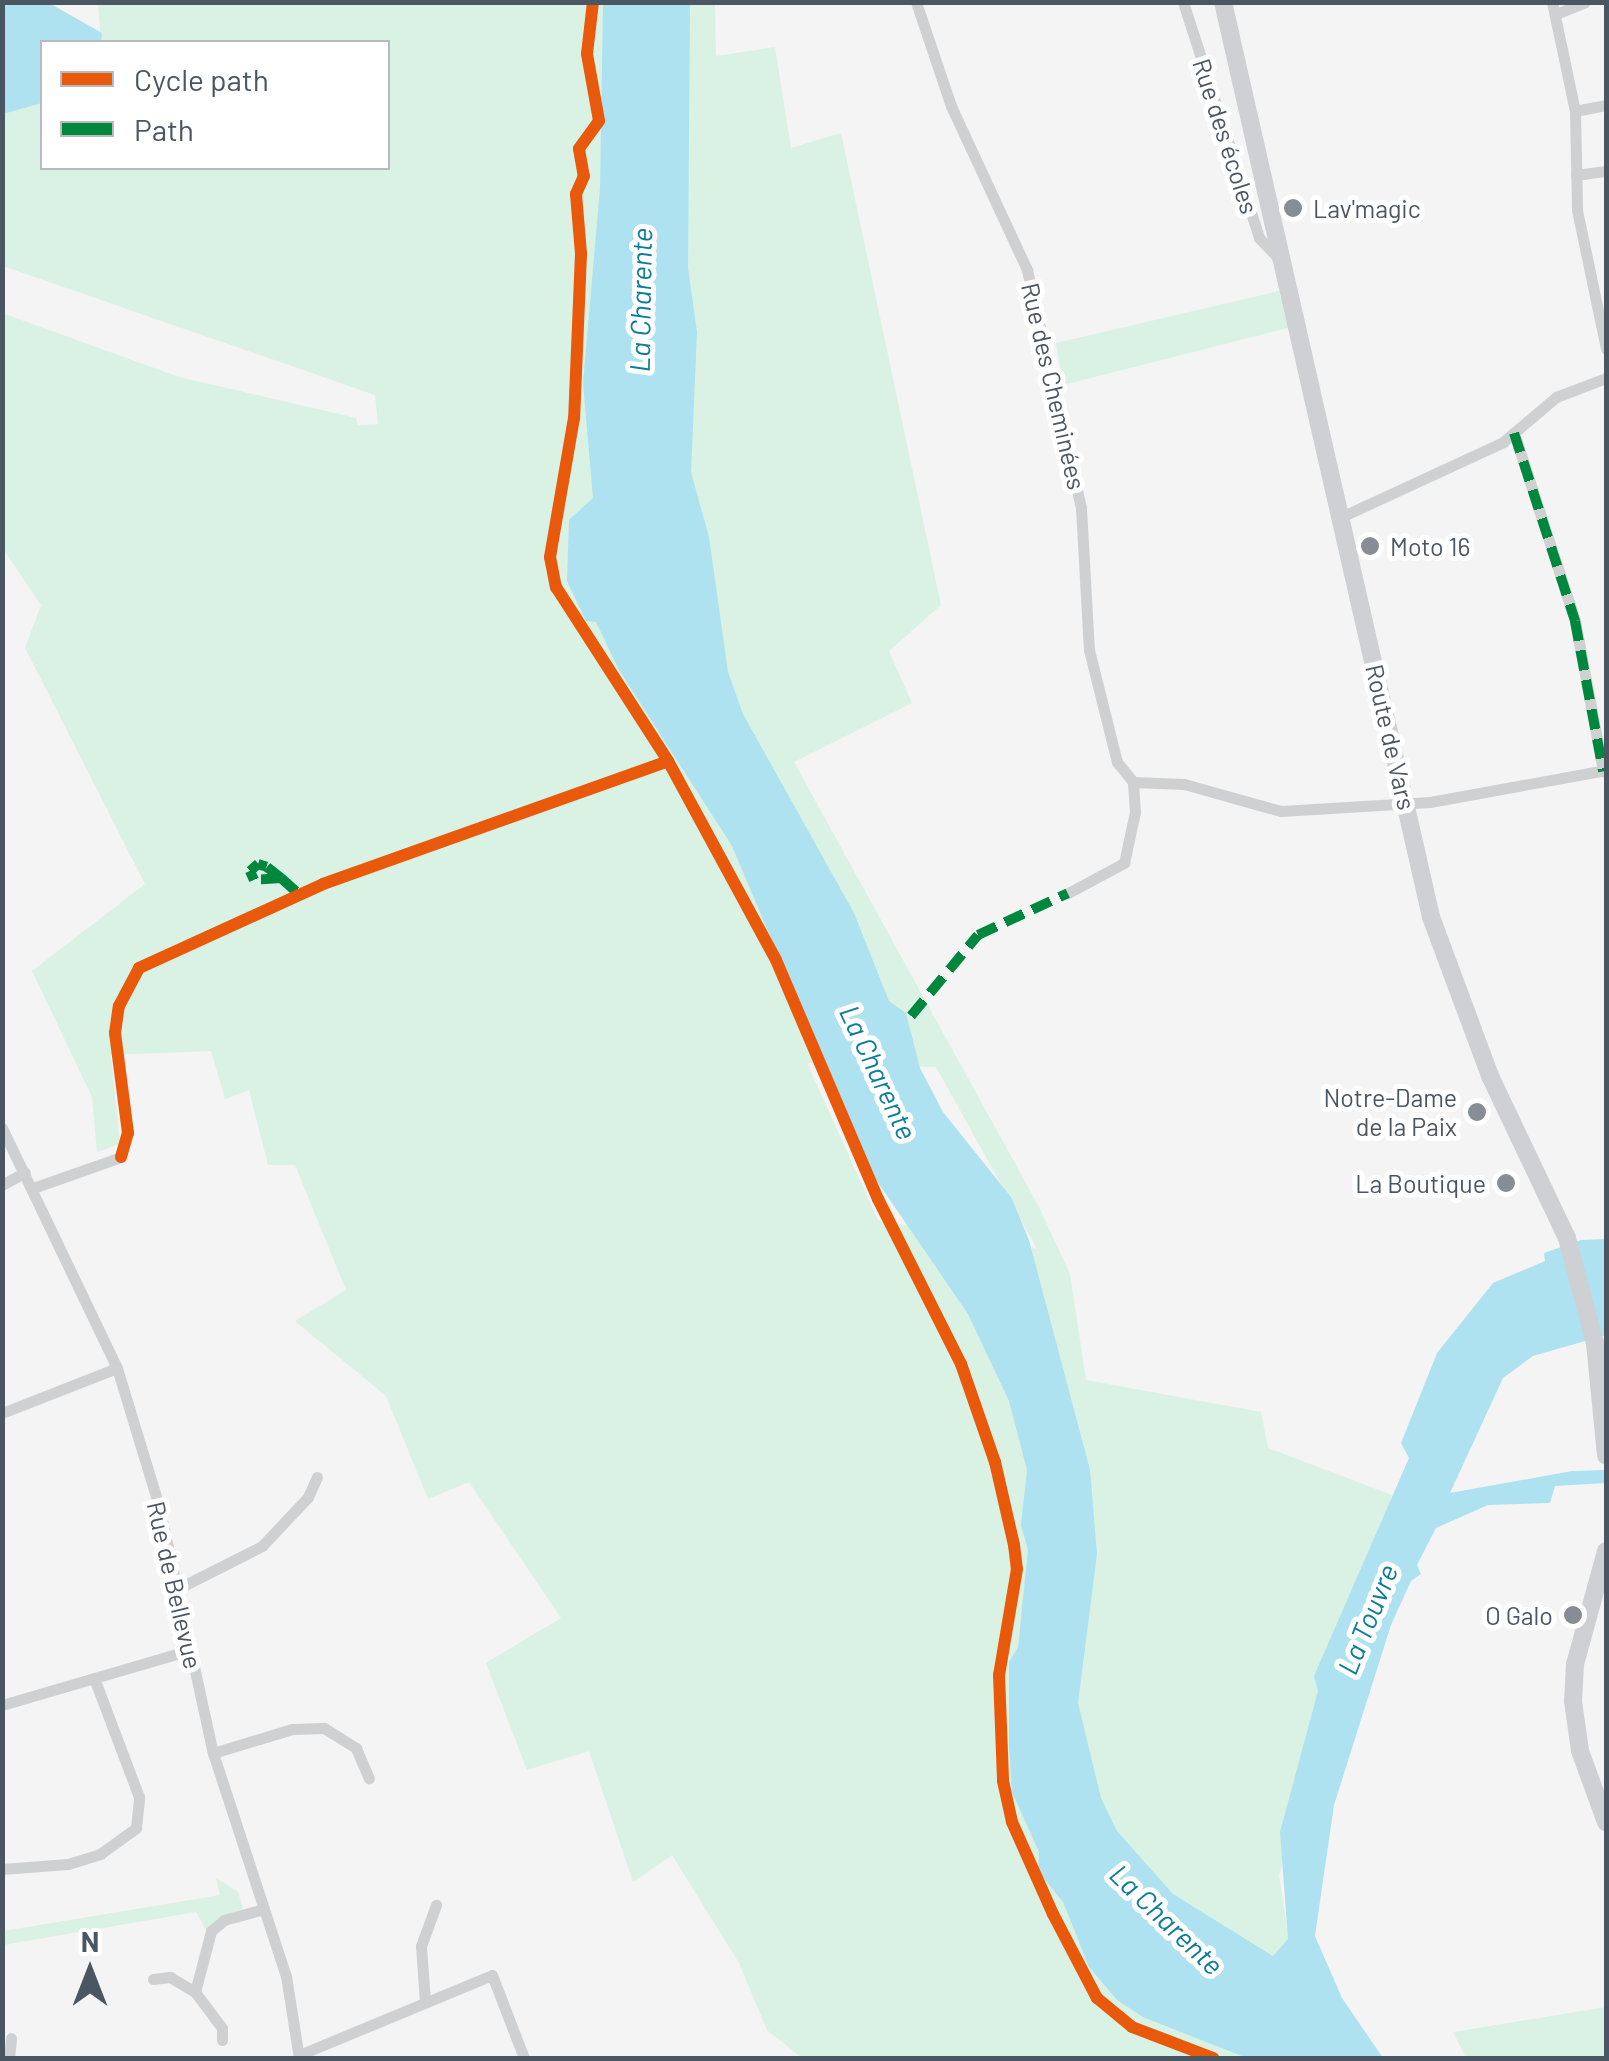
<!DOCTYPE html>
<meta charset="utf-8">
<style>
body{margin:0}
#map{position:relative;width:1609px;height:2061px;overflow:hidden;background:#f4f4f4;font-family:Barlow,sans-serif}
div>[style]{position:absolute}
.green>*{inset:0;background:#d9f2e3}
.water>*{inset:0;background:#aee2f0}
.minor>*{height:11px;margin:-5.5px;padding:0 5.5px;transform-origin:5.5px;border-radius:5.5px;background:#ced0d2}
.secondary>*{height:18px;margin:-9px;padding:0 9px;transform-origin:9px;border-radius:9px;background:#ced0d4}
.quiet>*{height:10px;margin-top:-5px;transform-origin:0;background:repeating-linear-gradient(90deg,#00873e 0 20px,transparent 0 30px)}
.cycleway>*{height:12px;margin:-6px;padding:0 6px;transform-origin:6px;border-radius:6px;background:#e8590c}
.dots>*{width:28px;height:28px;translate:-50% -50%;box-sizing:border-box;border:5px solid #fff;border-radius:50%}
span{translate:-50% -50%;white-space:nowrap;text-align:center;line-height:1.15;-webkit-text-stroke:10px #fff;paint-order:stroke}
.street-label{font-size:25px;color:#4a5661}
.poi-label{font-size:25px;color:#4a5661}
.left{translate:0 -50%;text-align:left}
.right{translate:-100% -50%;text-align:right}
.water-label{font-size:28px;color:#0c7c9b;font-style:italic}
.frame{position:absolute;inset:0;border:5px solid #4a5661;pointer-events:none}
.legend{position:absolute;left:40px;top:40px;width:350px;height:130px;box-sizing:border-box;background:#fff;border:2px solid #b7bbc0;margin:0;padding:12px 18px;list-style:none;font-size:30px;color:#4a5661}
.legend li{display:flex;align-items:center;gap:20px;height:50px}
.legend b{width:50px;border:2px solid #b7bbc0}
.north{position:absolute;left:40px;top:1921px;width:100px;height:100px;-webkit-text-stroke:8px #fff;paint-order:stroke;rotate:0deg;font-size:28px;font-weight:700;line-height:40px;text-align:center;color:#4a5661}
.north::after{content:'';display:block;margin:auto;width:35px;height:45px;background:#4a5661;clip-path:polygon(50% 0,100% 100%,50% 72%,0 100%)}
</style>
<div id="map">
<div class="green">
<i style="clip-path:polygon(evenodd,98px 3px,715px 3px,716px 56px,775px 47px,791px 148px,841px 133px,941px 605px,889px 651px,912px 703px,794px 762px,1039px 1207px,1070px 1274px,1086px 1380px,1261px 1412px,1268px 1448px,1392px 1495px,1279px 1875px,1289px 1940px,1258px 2058px,802px 2058px,767px 2030px,739px 1963px,672px 1855px,633px 1882px,589px 1751px,527px 1770px,486px 1663px,561px 1618px,469px 1482px,428px 1499px,386px 1396px,295px 1321px,346px 1290px,295px 1165px,268px 1165px,249px 1090px,225px 1099px,211px 1051px,111px 1055px,120px 1144px,97px 1152px,92px 1097px,32px 971px,145px 884px,25px 648px,41px 605px,3px 549px,2px 313px,179px 377px,356px 418px,358px 425px,378px 424px,375px 395px,3px 266px,3px 114px,42px 103px,42px 168px,388px 168px,388px 42px,101px 42px,98px 3px,807px 1063px,936px 1067px,1037px 1249px,878px 1220px,807px 1063px)"></i>
<i style="clip-path:polygon(1279px 291px,1288px 328px,1063px 385px,1056px 343px)"></i>
<i style="clip-path:polygon(216px 1878px,238px 1892px,243px 1909px,206px 1930px,196px 1912px,3px 1945px,3px 1931px,220px 1895px)"></i>
<i style="clip-path:polygon(1606px 2007px,1606px 2058px,1466px 2058px,1453px 2032px)"></i>
</div>
<div class="water">
<i style="clip-path:polygon(3px 2px,49px 3px,102px 33px,101px 42px,42px 42px,42px 103px,3px 114px)"></i>
<i style="clip-path:polygon(603px 3px,690px 3px,688px 268px,697px 332px,691px 472px,709px 537px,728px 672px,743px 714px,854px 913px,889px 1001px,906px 1013px,920px 1068px,943px 1112px,1011px 1197px,1029px 1240px,1090px 1470px,1097px 1554px,1078px 1703px,1101px 1798px,1117px 1831px,1173px 1894px,1273px 1956px,1288px 1939px,1280px 1832px,1318px 1691px,1314px 1676px,1409px 1458px,1401px 1443px,1437px 1353px,1493px 1283px,1545px 1261px,1544px 1253px,1581px 1240px,1606px 1239px,1606px 1335px,1533px 1356px,1503px 1378px,1450px 1493px,1572px 1471px,1606px 1470px,1606px 1483px,1555px 1486px,1550px 1503px,1488px 1505px,1436px 1528px,1417px 1565px,1421px 1574px,1411px 1581px,1391px 1625px,1334px 1805px,1315px 1936px,1342px 1998px,1383px 2058px,1247px 2058px,1143px 2017px,1117px 2000px,1089px 1967px,1063px 1902px,1038px 1871px,1039px 1852px,1012px 1792px,1009px 1747px,1009px 1662px,1018px 1648px,1028px 1550px,1021px 1525px,1027px 1470px,1009px 1401px,968px 1314px,868px 1168px,732px 846px,619px 670px,596px 622px,586px 621px,567px 581px,569px 520px,593px 498px,583px 383px,600px 188px)"></i>
</div>
<div class="minor">
<i style="left:916px;top:2px;width:110px;rotate:71.4deg"></i>
<i style="left:951px;top:106px;width:181px;rotate:65.1deg"></i>
<i style="left:1027px;top:270px;width:244px;rotate:77.2deg"></i>
<i style="left:1081px;top:508px;width:142px;rotate:86.8deg"></i>
<i style="left:1089px;top:650px;width:115px;rotate:76deg"></i>
<i style="left:1117px;top:762px;width:26px;rotate:51deg"></i>
<i style="left:1183px;top:2px;width:248px;rotate:72.1deg"></i>
<i style="left:1259px;top:238px;width:32px;rotate:46deg"></i>
<i style="left:1552px;top:2px;width:111px;rotate:78.1deg"></i>
<i style="left:1575px;top:111px;width:99px;rotate:88.8deg"></i>
<i style="left:1577px;top:210px;width:142px;rotate:78.2deg"></i>
<i style="left:1556px;top:14px;width:31px;rotate:-22deg"></i>
<i style="left:1575px;top:111px;width:32px;rotate:-11deg"></i>
<i style="left:1576px;top:175px;width:30px;rotate:-8deg"></i>
<i style="left:1514px;top:433px;width:198px;rotate:72deg"></i>
<i style="left:1575px;top:621px;width:153px;rotate:79.4deg"></i>
<i style="left:1341px;top:517px;width:179px;rotate:-24.8deg"></i>
<i style="left:1503px;top:442px;width:70px;rotate:-40.3deg"></i>
<i style="left:1556px;top:397px;width:53px;rotate:-20.8deg"></i>
<i style="left:1068px;top:893px;width:64px;rotate:-28.2deg"></i>
<i style="left:1124px;top:863px;width:52px;rotate:-77.8deg"></i>
<i style="left:1135px;top:812px;width:30px;rotate:-94deg"></i>
<i style="left:1133px;top:782px;width:51px;rotate:2.2deg"></i>
<i style="left:1184px;top:784px;width:101px;rotate:15.6deg"></i>
<i style="left:1281px;top:811px;width:149px;rotate:-3.5deg"></i>
<i style="left:1430px;top:802px;width:179px;rotate:-10.3deg"></i>
<i style="left:2px;top:1128px;width:266px;rotate:64.4deg"></i>
<i style="left:117px;top:1368px;width:144px;rotate:73.1deg"></i>
<i style="left:159px;top:1506px;width:253px;rotate:77.7deg"></i>
<i style="left:213px;top:1753px;width:235px;rotate:71.9deg"></i>
<i style="left:286px;top:1976px;width:83px;rotate:81deg"></i>
<i style="left:2px;top:1185px;width:26px;rotate:-29deg"></i>
<i style="left:33px;top:1188px;width:93px;rotate:-19.4deg"></i>
<i style="left:2px;top:1413px;width:123px;rotate:-21.4deg"></i>
<i style="left:177px;top:1589px;width:95px;rotate:-26.8deg"></i>
<i style="left:262px;top:1546px;width:67px;rotate:-46.8deg"></i>
<i style="left:308px;top:1497px;width:22px;rotate:-66deg"></i>
<i style="left:2px;top:1705px;width:196px;rotate:-16.3deg"></i>
<i style="left:213px;top:1753px;width:83px;rotate:-16.9deg"></i>
<i style="left:292px;top:1729px;width:32px;rotate:-2deg"></i>
<i style="left:324px;top:1728px;width:38px;rotate:32deg"></i>
<i style="left:356px;top:1748px;width:33px;rotate:67deg"></i>
<i style="left:2px;top:1869px;width:66px;rotate:-4.3deg"></i>
<i style="left:68px;top:1864px;width:34px;rotate:-17deg"></i>
<i style="left:100px;top:1854px;width:44px;rotate:-35.8deg"></i>
<i style="left:136px;top:1828px;width:31px;rotate:-84deg"></i>
<i style="left:139px;top:1797px;width:127px;rotate:-110.7deg"></i>
<i style="left:153px;top:1979px;width:17px;rotate:-7deg"></i>
<i style="left:170px;top:1977px;width:29px;rotate:31deg"></i>
<i style="left:195px;top:1992px;width:63px;rotate:-75.3deg"></i>
<i style="left:211px;top:1931px;width:17px;rotate:-40deg"></i>
<i style="left:224px;top:1920px;width:41px;rotate:-15.4deg"></i>
<i style="left:195px;top:1992px;width:45px;rotate:53.1deg"></i>
<i style="left:222px;top:2028px;width:12px;rotate:90deg"></i>
<i style="left:425px;top:2002px;width:56px;rotate:-94.1deg"></i>
<i style="left:421px;top:1946px;width:44px;rotate:-69.9deg"></i>
<i style="left:299px;top:2055px;width:209px;rotate:-22.5deg"></i>
<i style="left:492px;top:1975px;width:89px;rotate:68.9deg"></i>
<i style="left:9px;top:2058px;width:20px;rotate:-84deg"></i>
</div>
<div class="secondary">
<i style="left:1223px;top:2px;width:938px;rotate:77.19deg"></i>
<i style="left:1431px;top:917px;width:170px;rotate:69.6deg"></i>
<i style="left:1490px;top:1076px;width:179px;rotate:64.6deg"></i>
<i style="left:1567px;top:1238px;width:109px;rotate:75.1deg"></i>
<i style="left:1595px;top:1343px;width:113px;rotate:84.4deg"></i>
<i style="left:1606px;top:1551px;width:117px;rotate:105.3deg"></i>
<i style="left:1575px;top:1664px;width:37px;rotate:93deg"></i>
<i style="left:1573px;top:1701px;width:50px;rotate:82deg"></i>
<i style="left:1580px;top:1751px;width:76px;rotate:69.9deg"></i>
</div>
<div class="quiet">
<i style="left:1514px;top:433px;width:198px;rotate:72deg"></i>
<i style="left:1575px;top:621px;width:153px;rotate:79.4deg"></i>
<i style="left:281px;top:878px;width:27px;rotate:176deg"></i>
<i style="left:254px;top:880px;width:10px;rotate:-114deg"></i>
<i style="left:250px;top:871px;width:11px;rotate:-41deg"></i>
<i style="left:258px;top:864px;width:9px;rotate:18deg"></i>
<i style="left:267px;top:867px;width:18px;rotate:38deg"></i>
<i style="left:281px;top:878px;width:24px;rotate:42deg"></i>
<i style="left:911px;top:1016px;width:105px;rotate:-50.4deg"></i>
<i style="left:978px;top:935px;width:99px;rotate:-25deg"></i>
</div>
<div class="cycleway">
<i style="left:593px;top:2px;width:52px;rotate:96.6deg"></i>
<i style="left:587px;top:54px;width:68px;rotate:79.8deg"></i>
<i style="left:599px;top:121px;width:34px;rotate:126deg"></i>
<i style="left:579px;top:149px;width:27px;rotate:80deg"></i>
<i style="left:584px;top:176px;width:20px;rotate:114deg"></i>
<i style="left:576px;top:194px;width:60px;rotate:85.2deg"></i>
<i style="left:581px;top:254px;width:164px;rotate:92.4deg"></i>
<i style="left:574px;top:418px;width:141px;rotate:99.8deg"></i>
<i style="left:550px;top:557px;width:31px;rotate:79deg"></i>
<i style="left:556px;top:587px;width:207px;rotate:57.2deg"></i>
<i style="left:668px;top:761px;width:226px;rotate:61.5deg"></i>
<i style="left:776px;top:960px;width:260px;rotate:66.9deg"></i>
<i style="left:878px;top:1199px;width:185px;rotate:63.3deg"></i>
<i style="left:961px;top:1364px;width:104px;rotate:70.9deg"></i>
<i style="left:995px;top:1462px;width:85px;rotate:77.1deg"></i>
<i style="left:1014px;top:1545px;width:24px;rotate:83deg"></i>
<i style="left:1017px;top:1569px;width:108px;rotate:99.6deg"></i>
<i style="left:999px;top:1675px;width:106px;rotate:87.8deg"></i>
<i style="left:1003px;top:1781px;width:42px;rotate:77.6deg"></i>
<i style="left:1012px;top:1822px;width:101px;rotate:66deg"></i>
<i style="left:1053px;top:1914px;width:95px;rotate:62.4deg"></i>
<i style="left:1097px;top:1998px;width:45px;rotate:39.6deg"></i>
<i style="left:1132px;top:2027px;width:87px;rotate:20.9deg"></i>
<i style="left:121px;top:1157px;width:25px;rotate:-74deg"></i>
<i style="left:128px;top:1133px;width:101px;rotate:-97.4deg"></i>
<i style="left:115px;top:1033px;width:27px;rotate:-82deg"></i>
<i style="left:119px;top:1006px;width:43px;rotate:-62.2deg"></i>
<i style="left:139px;top:968px;width:202px;rotate:-24.5deg"></i>
<i style="left:323px;top:884px;width:366px;rotate:-19.6deg"></i>
</div>
<div class="dots">
<i style="left:1293px;top:208px;background:#868d94"></i>
<i style="left:1370px;top:546px;background:#868d94"></i>
<i style="left:1477px;top:1112px;background:#868d94"></i>
<i style="left:1506px;top:1183px;background:#868d94"></i>
<i style="left:1573px;top:1615px;background:#868d94"></i>
</div>
<div class="street-label">
<span style="left:1226px;top:136px;rotate:72deg">Rue des écoles</span>
<span style="left:1054px;top:386px;rotate:77deg">Rue des Cheminées</span>
<span style="left:1391px;top:737px;rotate:77deg">Route de Vars</span>
<span style="left:175px;top:1585px;rotate:77deg">Rue de Bellevue</span>
</div>
<div class="poi-label">
<span class="left" style="left:1313px;top:208px">Lav'magic</span>
<span class="left" style="left:1390px;top:546px">Moto 16</span>
<span class="right" style="left:1457px;top:1112px">Notre-Dame<br>de la Paix</span>
<span class="right" style="left:1486px;top:1183px">La Boutique</span>
<span class="right" style="left:1553px;top:1615px">O Galo</span>
</div>
<div class="water-label">
<span style="left:640px;top:300px;rotate:-89deg">La Charente</span>
<span style="left:879px;top:1072px;rotate:65deg">La Charente</span>
<span style="left:1367px;top:1619px;rotate:-68deg">La Touvre</span>
<span style="left:1167px;top:1919px;rotate:44deg">La Charente</span>
</div>
<div class="frame"></div>
<ul class="legend">
<li><b style="height:12px;background:#e8590c"></b>Cycle path</li>
<li><b style="height:12px;background:#00873e"></b>Path</li>
</ul>
<div class="north">N</div>
</div>
